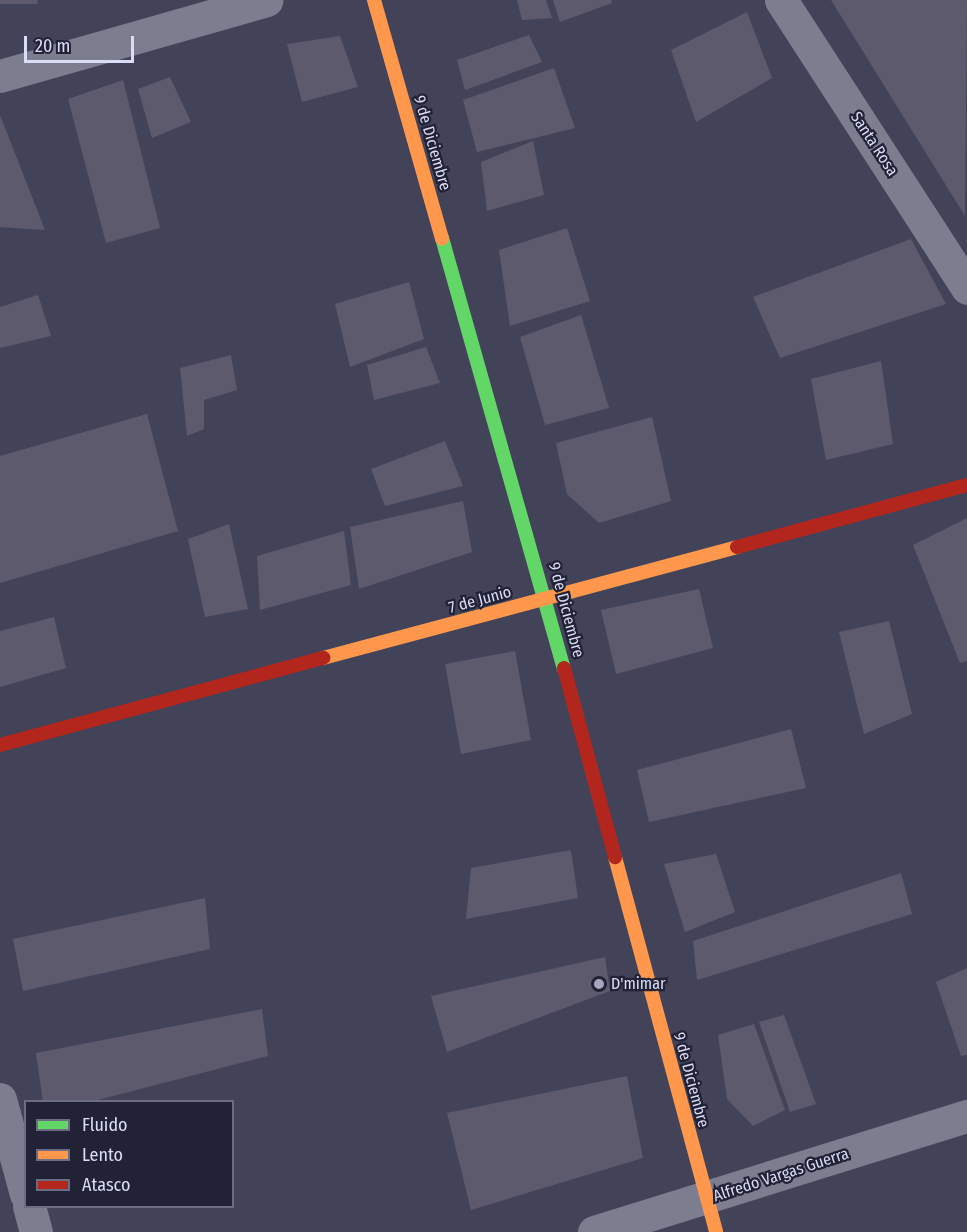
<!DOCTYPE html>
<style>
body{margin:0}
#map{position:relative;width:967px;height:1232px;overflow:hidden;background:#424259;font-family:"Fira Sans Condensed",sans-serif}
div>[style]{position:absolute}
.building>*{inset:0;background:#5e5a6e}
.street>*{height:33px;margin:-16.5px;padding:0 16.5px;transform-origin:16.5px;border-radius:16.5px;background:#7d7d90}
.fast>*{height:14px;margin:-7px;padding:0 7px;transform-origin:7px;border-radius:7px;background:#63d668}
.slow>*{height:14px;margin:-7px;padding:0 7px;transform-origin:7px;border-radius:7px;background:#ff974d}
.jam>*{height:14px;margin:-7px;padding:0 7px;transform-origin:7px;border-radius:7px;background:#b3261e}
.dots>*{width:16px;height:16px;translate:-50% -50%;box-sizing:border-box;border:3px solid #222236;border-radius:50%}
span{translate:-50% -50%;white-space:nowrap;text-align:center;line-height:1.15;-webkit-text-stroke:4.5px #222236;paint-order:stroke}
.street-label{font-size:16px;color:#dbddf8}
.poi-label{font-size:16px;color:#dbddf8}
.left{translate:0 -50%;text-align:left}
.legend{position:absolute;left:24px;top:1100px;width:210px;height:108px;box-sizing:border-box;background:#222236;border:2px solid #6c6d84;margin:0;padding:8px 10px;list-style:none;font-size:18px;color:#dbddf8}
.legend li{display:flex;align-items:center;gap:12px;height:30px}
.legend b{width:30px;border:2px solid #6c6d84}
.scale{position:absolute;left:24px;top:36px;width:110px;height:27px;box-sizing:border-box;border:3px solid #dbddf8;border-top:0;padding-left:8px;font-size:18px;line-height:21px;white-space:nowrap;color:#dbddf8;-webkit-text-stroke:4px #222236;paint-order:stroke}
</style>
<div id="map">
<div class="building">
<i style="clip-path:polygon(0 0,37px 0,38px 4px,0 4px)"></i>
<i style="clip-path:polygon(517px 0,546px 0,552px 18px,522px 20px)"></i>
<i style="clip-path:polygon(553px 0,611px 0,612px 3px,560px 22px)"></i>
<i style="clip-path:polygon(831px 0,967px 0,965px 216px)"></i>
<i style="clip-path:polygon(747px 12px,772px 78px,696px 122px,671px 50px)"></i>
<i style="clip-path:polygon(529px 35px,542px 62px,465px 90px,457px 60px)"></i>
<i style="clip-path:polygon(340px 36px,358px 87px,302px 102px,287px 44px)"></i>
<i style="clip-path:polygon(554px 68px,575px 128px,477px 152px,463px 100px)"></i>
<i style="clip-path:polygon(170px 77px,191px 122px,152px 138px,138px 89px)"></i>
<i style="clip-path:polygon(123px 80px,160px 228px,106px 243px,68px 99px)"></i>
<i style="clip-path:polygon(0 115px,45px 230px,0 227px)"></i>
<i style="clip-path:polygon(533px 141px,544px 195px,487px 211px,481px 162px)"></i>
<i style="clip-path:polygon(567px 228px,590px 301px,510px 326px,499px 250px)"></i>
<i style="clip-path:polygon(911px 239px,946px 304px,780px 358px,753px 297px)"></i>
<i style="clip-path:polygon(409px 282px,424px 339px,350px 367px,335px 304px)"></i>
<i style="clip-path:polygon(38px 295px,51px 336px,0 348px,0 307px)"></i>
<i style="clip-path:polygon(581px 315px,609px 408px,545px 425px,520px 337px)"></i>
<i style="clip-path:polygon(426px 347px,440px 383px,374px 400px,367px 365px)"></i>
<i style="clip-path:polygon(231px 355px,237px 390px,204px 400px,204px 429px,187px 436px,180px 368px)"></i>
<i style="clip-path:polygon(881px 361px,893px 444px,826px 460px,811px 379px)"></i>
<i style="clip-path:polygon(147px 414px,178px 531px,0 583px,0 456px)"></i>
<i style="clip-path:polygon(652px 417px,671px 501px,599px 523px,567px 494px,556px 443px)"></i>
<i style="clip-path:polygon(445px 441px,463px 486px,385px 506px,371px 469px)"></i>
<i style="clip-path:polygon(463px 501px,472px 552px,359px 589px,350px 527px)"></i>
<i style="clip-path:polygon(967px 518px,967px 661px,960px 663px,913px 545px)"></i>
<i style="clip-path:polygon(229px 524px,248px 609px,205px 617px,188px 539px)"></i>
<i style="clip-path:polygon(344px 531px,351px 585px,260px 610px,257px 556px)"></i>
<i style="clip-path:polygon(699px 589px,713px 648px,616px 674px,601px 610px)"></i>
<i style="clip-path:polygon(54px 617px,66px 668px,0 687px,0 631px)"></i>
<i style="clip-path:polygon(889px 621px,912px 714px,864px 734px,839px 632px)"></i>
<i style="clip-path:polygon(515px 651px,531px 740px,461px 754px,445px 664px)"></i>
<i style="clip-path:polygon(791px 729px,806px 788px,649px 822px,637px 770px)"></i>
<i style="clip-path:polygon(571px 850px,578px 898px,466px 919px,471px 868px)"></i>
<i style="clip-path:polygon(716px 854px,735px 912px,685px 932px,664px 864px)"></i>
<i style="clip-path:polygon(901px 873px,912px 914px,697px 980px,693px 941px)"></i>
<i style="clip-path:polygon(205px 898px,210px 949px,23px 991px,13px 939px)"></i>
<i style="clip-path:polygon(605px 957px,610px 991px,447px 1052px,431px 996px)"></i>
<i style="clip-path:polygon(967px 968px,967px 1055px,961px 1056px,936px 982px)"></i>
<i style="clip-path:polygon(262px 1009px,268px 1056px,90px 1102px,43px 1102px,36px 1053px)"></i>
<i style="clip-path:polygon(784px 1015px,816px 1104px,790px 1112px,759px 1022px)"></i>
<i style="clip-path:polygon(754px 1024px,785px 1110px,753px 1126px,727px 1099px,718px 1035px)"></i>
<i style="clip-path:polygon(627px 1076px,643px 1158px,471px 1210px,447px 1113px)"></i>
</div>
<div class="street">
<i style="left:781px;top:0;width:343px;rotate:57.1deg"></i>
<i style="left:0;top:76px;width:277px;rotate:-15.9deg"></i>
<i style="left:0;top:1099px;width:98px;rotate:74.7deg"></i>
<i style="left:29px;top:1206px;width:27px;rotate:75deg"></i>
<i style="left:594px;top:1232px;width:391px;rotate:-17.3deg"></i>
</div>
<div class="fast">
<i style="left:442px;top:238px;width:447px;rotate:74.2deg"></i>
</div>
<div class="slow">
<i style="left:374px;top:0;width:248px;rotate:74.1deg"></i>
<i style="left:323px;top:658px;width:429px;rotate:-15deg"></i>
<i style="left:615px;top:857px;width:388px;rotate:74.9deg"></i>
</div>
<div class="jam">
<i style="left:737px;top:547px;width:238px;rotate:-15.1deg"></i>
<i style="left:564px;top:668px;width:196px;rotate:74.9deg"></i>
<i style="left:0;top:745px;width:335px;rotate:-15.1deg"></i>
</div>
<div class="dots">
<i style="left:599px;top:984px;background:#a5a7c0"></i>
</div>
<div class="street-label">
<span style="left:432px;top:143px;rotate:74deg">9 de Diciembre</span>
<span style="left:874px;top:144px;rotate:57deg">Santa Rosa</span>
<span style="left:480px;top:600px;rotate:-15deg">7 de Junio</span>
<span style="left:566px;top:610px;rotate:75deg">9 de Diciembre</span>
<span style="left:691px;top:1080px;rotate:75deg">9 de Diciembre</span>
<span style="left:781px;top:1175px;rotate:-18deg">Alfredo Vargas Guerra</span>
</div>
<div class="poi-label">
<span class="left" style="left:611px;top:984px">D'mimar</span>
</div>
<ul class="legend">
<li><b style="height:8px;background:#63d668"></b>Fluido</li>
<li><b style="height:8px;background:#ff974d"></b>Lento</li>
<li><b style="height:8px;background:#b3261e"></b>Atasco</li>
</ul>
<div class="scale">20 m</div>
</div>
